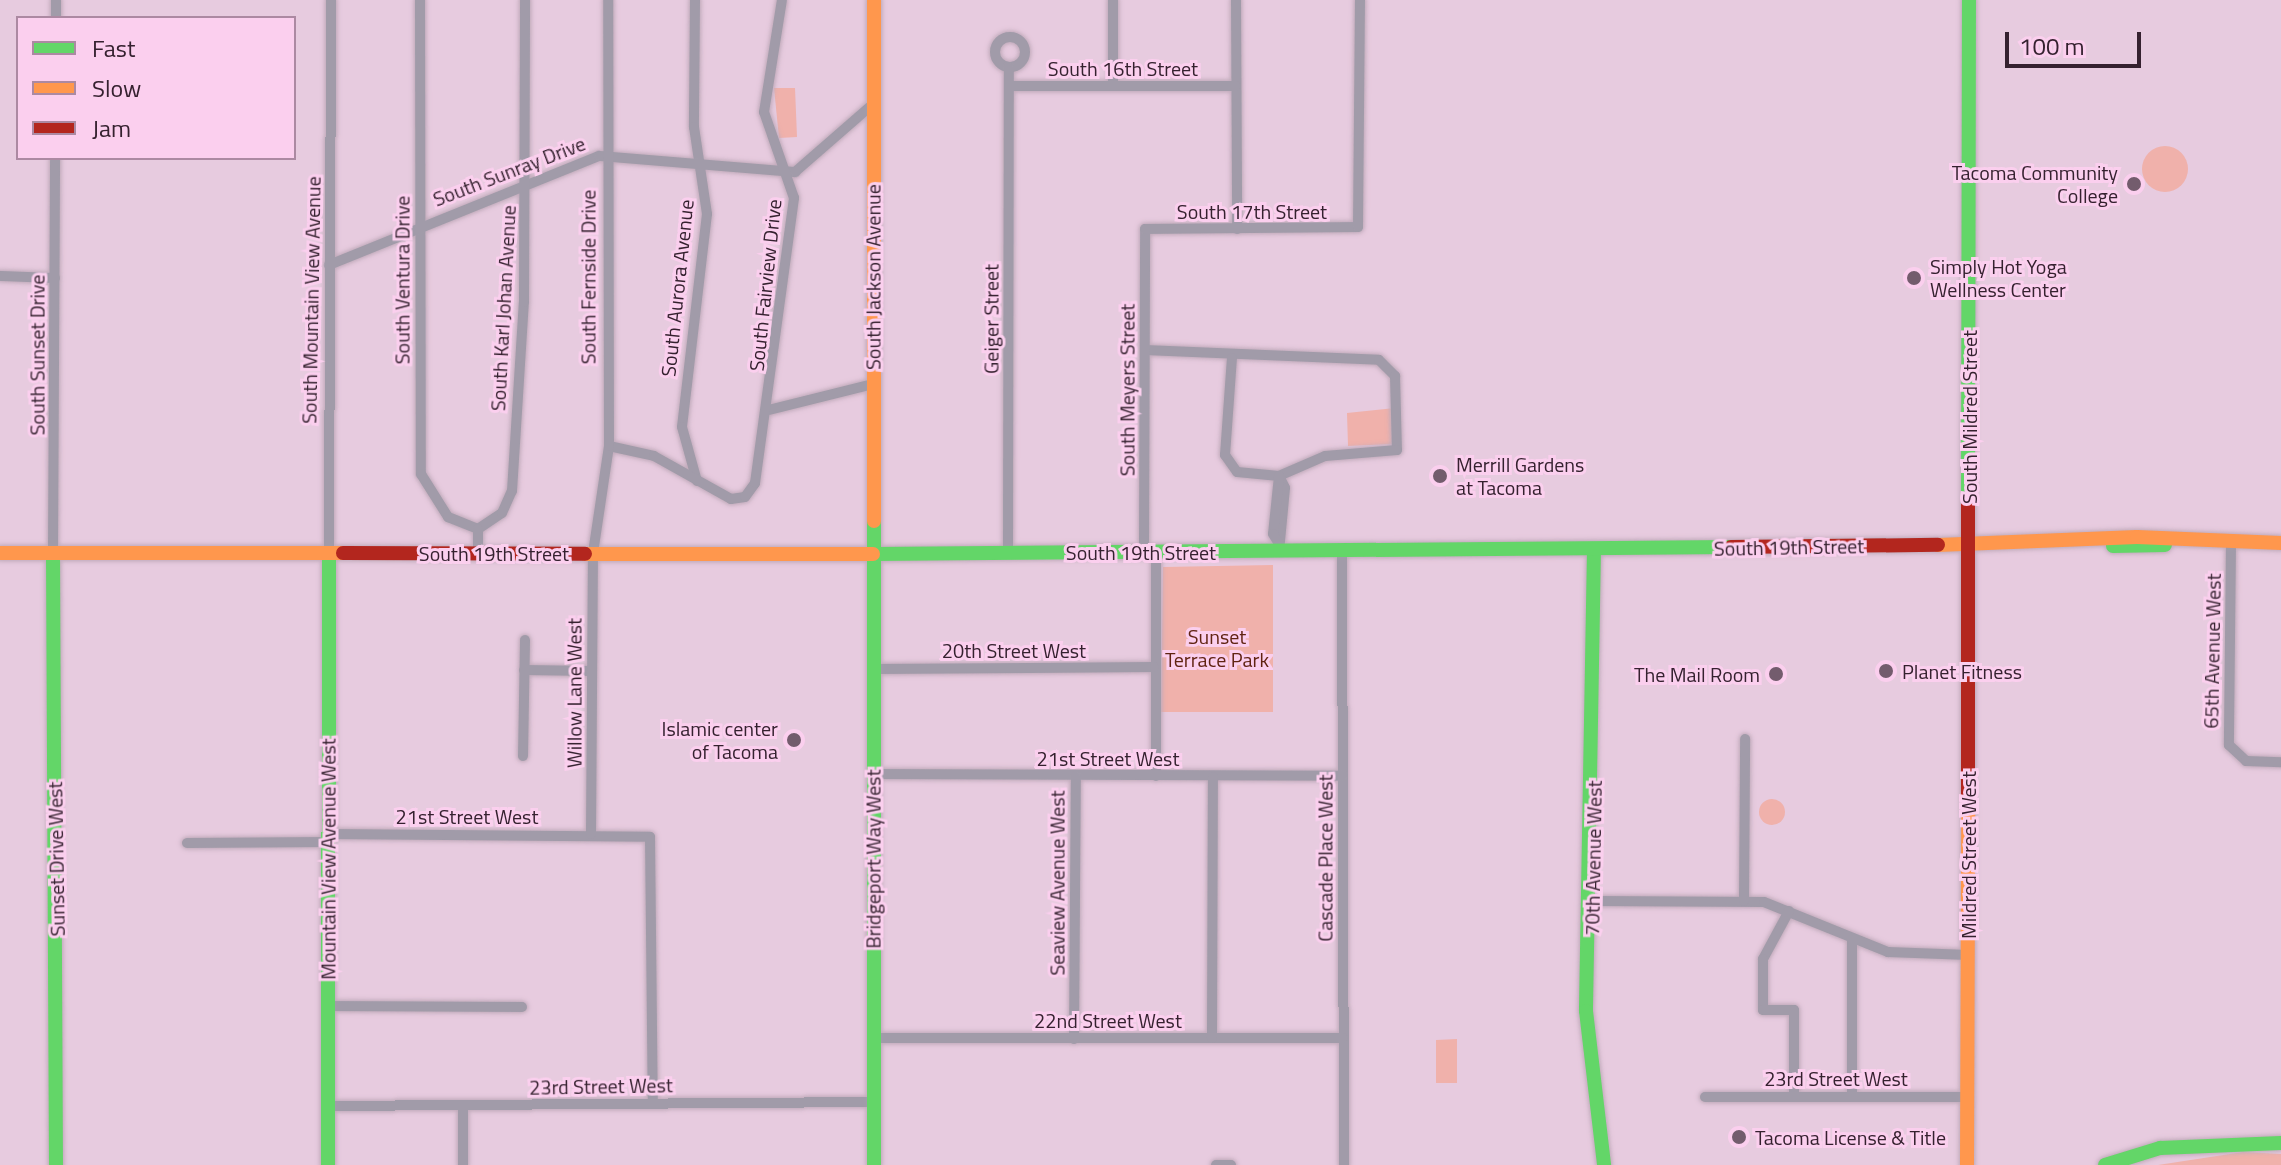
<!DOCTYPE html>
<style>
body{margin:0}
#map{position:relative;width:2281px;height:1165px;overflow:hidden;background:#e7cbdf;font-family:"Titillium Web",sans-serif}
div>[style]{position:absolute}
.green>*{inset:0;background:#f0b1ab}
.round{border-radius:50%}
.roads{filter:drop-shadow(0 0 2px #c1abbb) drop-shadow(0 0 2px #c1abbb)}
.street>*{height:10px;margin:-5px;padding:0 5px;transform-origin:5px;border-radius:5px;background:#a19ba9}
.street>.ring{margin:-5px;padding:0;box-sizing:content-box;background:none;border:10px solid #a19ba9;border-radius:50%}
.fast>*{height:14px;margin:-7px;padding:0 7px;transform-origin:7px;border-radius:7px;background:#63d668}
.slow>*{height:14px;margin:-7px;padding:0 7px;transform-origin:7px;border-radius:7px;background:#ff974d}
.jam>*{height:14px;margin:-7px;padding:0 7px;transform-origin:7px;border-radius:7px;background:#b3261e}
.dots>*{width:22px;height:22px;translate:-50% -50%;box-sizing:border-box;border:4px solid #fbcfee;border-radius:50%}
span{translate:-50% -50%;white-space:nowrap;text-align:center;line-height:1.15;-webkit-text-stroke:6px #fbcfee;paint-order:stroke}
.street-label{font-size:20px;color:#35212f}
.poi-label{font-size:20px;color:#35212f}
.right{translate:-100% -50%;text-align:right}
.left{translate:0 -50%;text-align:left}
.park-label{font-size:20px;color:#602311}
.legend{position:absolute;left:16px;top:16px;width:280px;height:144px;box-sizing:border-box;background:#fbcfee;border:2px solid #ac89a2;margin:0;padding:10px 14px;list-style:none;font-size:24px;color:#35212f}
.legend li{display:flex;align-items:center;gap:16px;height:40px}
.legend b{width:40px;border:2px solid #ac89a2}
.scale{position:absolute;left:2005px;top:32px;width:136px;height:36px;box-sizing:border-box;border:4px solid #35212f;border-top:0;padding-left:10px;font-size:24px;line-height:28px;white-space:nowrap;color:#35212f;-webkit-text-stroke:6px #fbcfee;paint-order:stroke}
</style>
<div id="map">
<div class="green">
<i style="clip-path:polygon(774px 88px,795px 88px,797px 137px,779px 138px)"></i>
<i class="round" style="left:2142px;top:146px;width:46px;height:46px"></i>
<i style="clip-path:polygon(1395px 408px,1393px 444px,1348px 446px,1347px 413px)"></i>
<i style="clip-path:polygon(1273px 565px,1273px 712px,1161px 712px,1163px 567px)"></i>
<i class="round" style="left:1759px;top:799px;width:26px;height:26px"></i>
<i style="clip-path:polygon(1457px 1039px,1457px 1083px,1436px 1083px,1436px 1040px)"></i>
<i style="clip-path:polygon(2243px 1152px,2281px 1154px,2281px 1165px,2158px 1165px)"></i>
</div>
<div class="roads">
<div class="street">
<i style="left:420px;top:0;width:474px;rotate:89.9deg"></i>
<i style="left:421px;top:474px;width:51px;rotate:57.9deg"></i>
<i style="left:448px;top:517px;width:32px;rotate:22deg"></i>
<i style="left:695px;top:0;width:127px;rotate:90.5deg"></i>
<i style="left:694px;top:127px;width:88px;rotate:81.5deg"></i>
<i style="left:707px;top:214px;width:214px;rotate:96.7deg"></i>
<i style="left:682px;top:427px;width:56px;rotate:74.5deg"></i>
<i style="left:1236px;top:0;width:229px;rotate:89.7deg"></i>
<i style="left:56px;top:18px;width:18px;rotate:-90deg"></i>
<i class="ring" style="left:995px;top:37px;width:20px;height:20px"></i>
<i style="left:1010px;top:86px;width:226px"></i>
<i style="left:1113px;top:86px;width:86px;rotate:-90deg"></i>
<i style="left:329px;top:265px;width:291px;rotate:-22deg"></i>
<i style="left:599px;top:156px;width:197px;rotate:4.7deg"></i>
<i style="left:795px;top:172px;width:105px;rotate:-41.1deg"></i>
<i style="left:0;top:276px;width:55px;rotate:2.1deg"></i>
<i style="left:1145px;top:350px;width:234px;rotate:2.4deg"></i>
<i style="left:1379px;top:360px;width:23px;rotate:45deg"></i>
<i style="left:1395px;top:376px;width:74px;rotate:88.5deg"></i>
<i style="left:1397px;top:450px;width:72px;rotate:175.2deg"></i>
<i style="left:1325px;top:456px;width:50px;rotate:156.5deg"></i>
<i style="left:1279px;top:476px;width:42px;rotate:-174.6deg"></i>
<i style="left:1237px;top:472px;width:21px;rotate:-125deg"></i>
<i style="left:1225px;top:455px;width:97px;rotate:-85.9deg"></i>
<i style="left:769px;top:410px;width:107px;rotate:-14deg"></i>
<i style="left:609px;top:446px;width:46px;rotate:12.5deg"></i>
<i style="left:654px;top:456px;width:88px;rotate:29.2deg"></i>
<i style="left:731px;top:499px;width:14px;rotate:-8deg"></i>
<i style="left:745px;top:497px;width:17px;rotate:-54deg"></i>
<i style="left:755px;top:483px;width:288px;rotate:-82.2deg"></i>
<i style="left:794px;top:198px;width:91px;rotate:-109.2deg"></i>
<i style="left:764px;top:112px;width:113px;rotate:-80.9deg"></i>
<i style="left:1279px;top:476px;width:13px;rotate:63deg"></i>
<i style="left:1285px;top:488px;width:63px;rotate:95.4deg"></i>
<i style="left:1279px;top:476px;width:58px;rotate:95.9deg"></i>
<i style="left:1273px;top:534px;width:12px;rotate:59deg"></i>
<i style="left:478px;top:529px;width:29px;rotate:-34deg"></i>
<i style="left:502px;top:513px;width:24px;rotate:-66deg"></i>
<i style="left:512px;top:491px;width:189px;rotate:-86.4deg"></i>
<i style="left:524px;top:302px;width:302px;rotate:-89.8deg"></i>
<i style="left:478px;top:529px;width:24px;rotate:90deg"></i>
<i style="left:2231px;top:543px;width:202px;rotate:90.6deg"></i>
<i style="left:2229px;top:745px;width:23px;rotate:43deg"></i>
<i style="left:2246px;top:761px;width:35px;rotate:2deg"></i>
<i style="left:1342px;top:551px;width:614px;rotate:89.81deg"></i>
<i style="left:1008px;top:552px;width:485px;rotate:-89.9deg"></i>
<i style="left:1144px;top:552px;width:323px;rotate:-89.8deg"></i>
<i style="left:1145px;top:229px;width:213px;rotate:-0.5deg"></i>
<i style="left:1358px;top:227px;width:227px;rotate:-89.5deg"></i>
<i style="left:1156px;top:552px;width:224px;rotate:90deg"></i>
<i style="left:53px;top:553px;width:395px;rotate:-89.7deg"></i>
<i style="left:329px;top:553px;width:553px;rotate:-89.79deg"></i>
<i style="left:873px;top:669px;width:281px;rotate:-0.4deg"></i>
<i style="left:524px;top:670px;width:68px;rotate:0.8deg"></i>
<i style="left:523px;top:756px;width:116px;rotate:-89deg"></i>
<i style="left:873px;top:774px;width:470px;rotate:0.2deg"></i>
<i style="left:328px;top:834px;width:322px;rotate:0.5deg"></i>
<i style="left:650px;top:837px;width:266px;rotate:89.4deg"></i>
<i style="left:591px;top:834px;width:281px;rotate:-89.6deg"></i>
<i style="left:593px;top:553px;width:108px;rotate:-81.5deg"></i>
<i style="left:609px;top:446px;width:446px;rotate:-90.1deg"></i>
<i style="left:187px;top:843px;width:141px;rotate:-0.4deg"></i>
<i style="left:1593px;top:901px;width:171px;rotate:0.3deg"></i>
<i style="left:1764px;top:902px;width:134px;rotate:22deg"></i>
<i style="left:1888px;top:952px;width:81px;rotate:2.1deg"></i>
<i style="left:1744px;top:901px;width:162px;rotate:-89.6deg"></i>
<i style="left:1789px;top:911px;width:55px;rotate:118.4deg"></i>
<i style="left:1763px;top:959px;width:51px;rotate:90deg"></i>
<i style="left:1763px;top:1010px;width:31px"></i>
<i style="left:1794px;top:1010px;width:85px;rotate:90deg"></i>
<i style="left:327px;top:1006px;width:195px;rotate:0.3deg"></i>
<i style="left:874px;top:1038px;width:469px"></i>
<i style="left:1212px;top:1038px;width:261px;rotate:-89.8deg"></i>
<i style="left:1074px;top:1039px;width:263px;rotate:-89.6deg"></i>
<i style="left:1852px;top:1096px;width:158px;rotate:-90deg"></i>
<i style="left:1705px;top:1097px;width:262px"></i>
<i style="left:328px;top:1106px;width:546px;rotate:-0.42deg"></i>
<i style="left:463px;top:1165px;width:60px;rotate:-90deg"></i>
<i style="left:1216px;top:1165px;width:15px"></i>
</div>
<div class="fast">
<i style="left:1968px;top:504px;width:504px;rotate:-89.89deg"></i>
<i style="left:874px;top:521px;width:644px;rotate:90deg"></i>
<i style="left:2113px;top:546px;width:52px;rotate:-1.1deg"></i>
<i style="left:1594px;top:549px;width:462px;rotate:91deg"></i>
<i style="left:1586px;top:1011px;width:155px;rotate:83.3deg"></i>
<i style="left:53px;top:553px;width:612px;rotate:89.72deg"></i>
<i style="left:873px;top:554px;width:858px;rotate:-0.47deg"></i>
<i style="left:328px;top:1165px;width:612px;rotate:-89.91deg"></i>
<i style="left:2105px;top:1165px;width:58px;rotate:-17.2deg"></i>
<i style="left:2160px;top:1148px;width:121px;rotate:-2.4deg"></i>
</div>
<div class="slow">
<i style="left:874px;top:0;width:521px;rotate:90deg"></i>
<i style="left:1938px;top:545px;width:199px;rotate:-2.3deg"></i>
<i style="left:2137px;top:537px;width:144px;rotate:2.4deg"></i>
<i style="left:0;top:553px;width:343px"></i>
<i style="left:585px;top:554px;width:288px"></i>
<i style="left:1967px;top:1165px;width:357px;rotate:-89.8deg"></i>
</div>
<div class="jam">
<i style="left:1731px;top:547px;width:207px;rotate:-0.6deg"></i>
<i style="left:343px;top:553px;width:242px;rotate:0.2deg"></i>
<i style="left:1968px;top:808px;width:304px;rotate:-90deg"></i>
</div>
</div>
<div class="dots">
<i style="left:2134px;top:184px;background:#735c6d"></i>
<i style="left:1914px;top:278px;background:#735c6d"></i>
<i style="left:1440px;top:476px;background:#735c6d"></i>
<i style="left:1886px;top:671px;background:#735c6d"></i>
<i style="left:1776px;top:674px;background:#735c6d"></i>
<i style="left:794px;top:740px;background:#735c6d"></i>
<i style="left:1739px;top:1137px;background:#735c6d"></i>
</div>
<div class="street-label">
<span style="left:1123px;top:68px">South 16th Street</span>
<span style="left:509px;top:171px;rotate:-21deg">South Sunray Drive</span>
<span style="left:1252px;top:211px">South 17th Street</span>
<span style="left:588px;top:277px;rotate:-90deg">South Fernside Drive</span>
<span style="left:873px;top:277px;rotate:-90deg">South Jackson Avenue</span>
<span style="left:402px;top:280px;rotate:-90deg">South Ventura Drive</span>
<span style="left:765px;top:285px;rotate:-84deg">South Fairview Drive</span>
<span style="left:677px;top:288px;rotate:-84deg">South Aurora Avenue</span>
<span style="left:311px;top:300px;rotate:-89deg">South Mountain View Avenue</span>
<span style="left:503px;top:308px;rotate:-87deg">South Karl Johan Avenue</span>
<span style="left:991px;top:319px;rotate:-90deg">Geiger Street</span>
<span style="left:37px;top:355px;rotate:-90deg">South Sunset Drive</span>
<span style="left:1127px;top:390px;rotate:-90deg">South Meyers Street</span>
<span style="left:1969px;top:417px;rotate:-90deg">South Mildred Street</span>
<span style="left:1789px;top:547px;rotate:-1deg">South 19th Street</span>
<span style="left:1141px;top:552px">South 19th Street</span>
<span style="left:494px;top:553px">South 19th Street</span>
<span style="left:1014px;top:650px">20th Street West</span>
<span style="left:2212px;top:651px;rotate:-89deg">65th Avenue West</span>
<span style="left:574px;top:693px;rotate:-90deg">Willow Lane West</span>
<span style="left:1108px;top:758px">21st Street West</span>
<span style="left:467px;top:816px">21st Street West</span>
<span style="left:1968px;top:855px;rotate:-90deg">Mildred Street West</span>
<span style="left:1325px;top:858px;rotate:-90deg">Cascade Place West</span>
<span style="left:1593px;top:858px;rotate:-89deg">70th Avenue West</span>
<span style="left:56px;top:859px;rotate:-91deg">Sunset Drive West</span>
<span style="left:328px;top:859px;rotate:-90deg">Mountain View Avenue West</span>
<span style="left:873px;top:859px;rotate:-90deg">Bridgeport Way West</span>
<span style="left:1057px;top:883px;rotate:-90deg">Seaview Avenue West</span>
<span style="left:1108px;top:1020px">22nd Street West</span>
<span style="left:1836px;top:1078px">23rd Street West</span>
<span style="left:601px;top:1086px;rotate:-1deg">23rd Street West</span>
</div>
<div class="poi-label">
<span class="right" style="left:2118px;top:184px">Tacoma Community<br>College</span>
<span class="left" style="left:1930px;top:278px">Simply Hot Yoga<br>Wellness Center</span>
<span class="left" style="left:1456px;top:476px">Merrill Gardens<br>at Tacoma</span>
<span class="left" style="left:1902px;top:671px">Planet Fitness</span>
<span class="right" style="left:1760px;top:674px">The Mail Room</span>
<span class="right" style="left:778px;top:740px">Islamic center<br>of Tacoma</span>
<span class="left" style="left:1755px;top:1137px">Tacoma License &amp; Title</span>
</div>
<div class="park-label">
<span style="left:1217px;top:648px">Sunset<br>Terrace Park</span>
</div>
<ul class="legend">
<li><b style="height:10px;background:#63d668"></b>Fast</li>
<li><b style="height:10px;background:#ff974d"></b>Slow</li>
<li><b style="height:10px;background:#b3261e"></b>Jam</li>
</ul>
<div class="scale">100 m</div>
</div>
